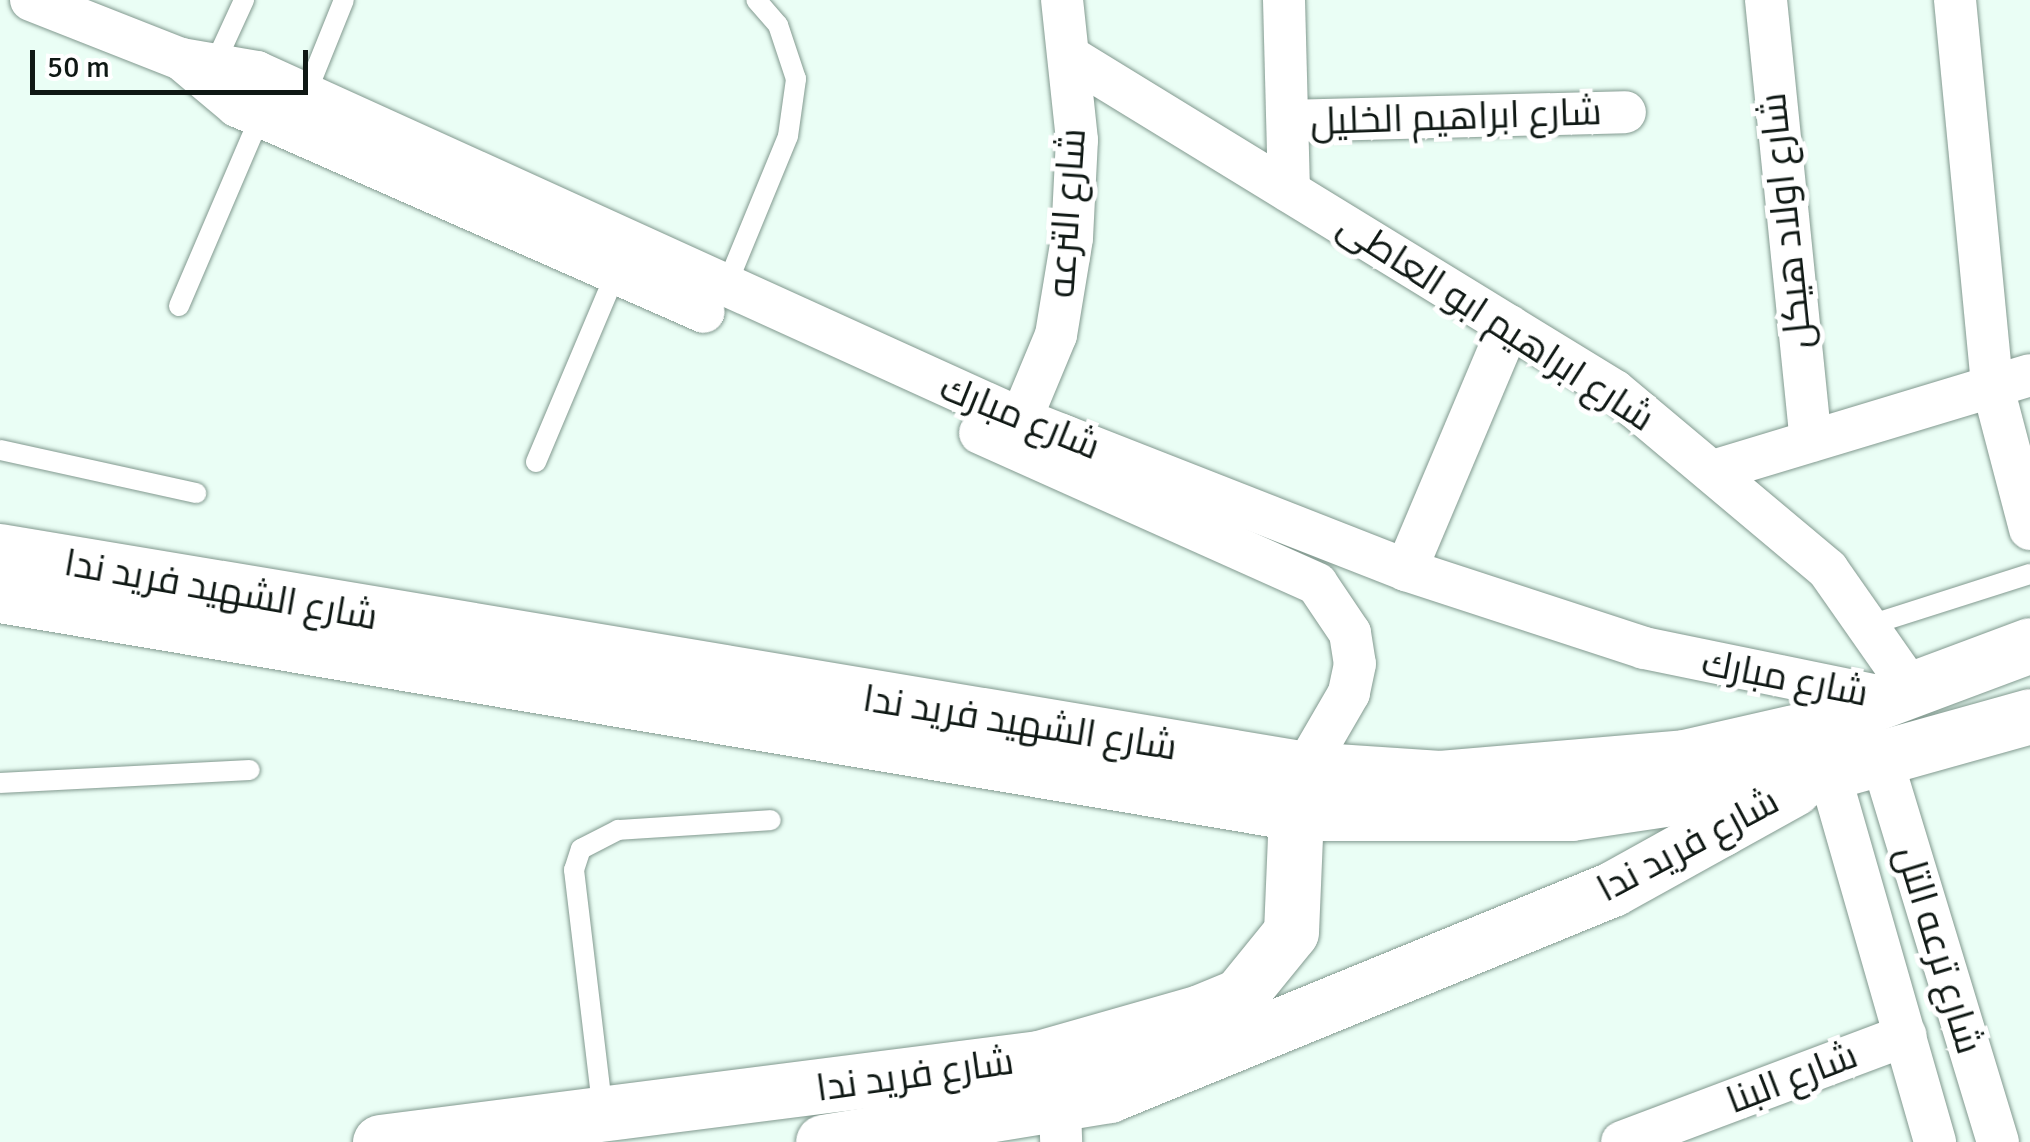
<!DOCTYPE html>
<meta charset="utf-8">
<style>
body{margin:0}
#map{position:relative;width:2030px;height:1142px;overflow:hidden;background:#eafef5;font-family:Signika,Cairo,sans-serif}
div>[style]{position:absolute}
.roads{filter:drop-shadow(0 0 2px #82998f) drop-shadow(0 0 2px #82998f)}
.service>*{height:20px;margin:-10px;padding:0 10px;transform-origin:10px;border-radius:10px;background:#fff}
.minor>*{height:42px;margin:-21px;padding:0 21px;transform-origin:21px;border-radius:21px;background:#fff}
.secondary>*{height:55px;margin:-27.5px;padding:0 27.5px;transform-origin:27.5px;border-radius:27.5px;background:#fff}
span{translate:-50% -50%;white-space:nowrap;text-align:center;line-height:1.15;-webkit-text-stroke:10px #fff;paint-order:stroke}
.street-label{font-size:38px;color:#0f1814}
.scale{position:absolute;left:30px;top:50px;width:278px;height:45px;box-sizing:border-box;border:5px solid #0f1814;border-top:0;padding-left:12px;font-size:30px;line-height:35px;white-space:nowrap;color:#0f1814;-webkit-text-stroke:8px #fff;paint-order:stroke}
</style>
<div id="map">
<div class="roads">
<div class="service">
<i style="left:216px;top:61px;width:67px;rotate:-65.3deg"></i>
<i style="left:306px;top:94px;width:101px;rotate:-68deg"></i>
<i style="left:725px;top:289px;width:165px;rotate:-67.6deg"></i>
<i style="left:788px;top:136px;width:58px;rotate:-82deg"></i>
<i style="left:796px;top:79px;width:57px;rotate:-108.4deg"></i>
<i style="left:778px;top:25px;width:33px;rotate:-131deg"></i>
<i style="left:179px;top:306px;width:206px;rotate:-66.8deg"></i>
<i style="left:0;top:450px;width:201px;rotate:12.4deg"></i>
<i style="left:536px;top:462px;width:205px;rotate:-67.1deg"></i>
<i style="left:1870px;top:625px;width:168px;rotate:-17.7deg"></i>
<i style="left:0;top:783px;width:250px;rotate:-3deg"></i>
<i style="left:603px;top:1113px;width:245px;rotate:-96.8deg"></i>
<i style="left:574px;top:870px;width:22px;rotate:-72deg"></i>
<i style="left:581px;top:849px;width:42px;rotate:-27.2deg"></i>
<i style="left:618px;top:830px;width:153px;rotate:-3.7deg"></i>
</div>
<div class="minor">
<i style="left:31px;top:0;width:161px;rotate:21.5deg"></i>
<i style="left:181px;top:59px;width:77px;rotate:9.7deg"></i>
<i style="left:257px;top:72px;width:839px;rotate:24.43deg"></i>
<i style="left:1021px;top:419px;width:414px;rotate:21.4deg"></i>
<i style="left:1406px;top:570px;width:250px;rotate:18.1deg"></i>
<i style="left:1644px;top:648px;width:249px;rotate:11.6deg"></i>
<i style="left:1284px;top:0;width:191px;rotate:88.5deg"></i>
<i style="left:1766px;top:0;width:443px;rotate:84.2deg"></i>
<i style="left:1955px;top:0;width:386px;rotate:84.5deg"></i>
<i style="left:1992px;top:384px;width:150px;rotate:75.3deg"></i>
<i style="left:1070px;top:57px;width:639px;rotate:31.5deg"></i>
<i style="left:1615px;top:391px;width:278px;rotate:40deg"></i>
<i style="left:1828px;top:570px;width:146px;rotate:55deg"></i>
<i style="left:181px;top:59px;width:73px;rotate:40deg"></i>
<i style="left:237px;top:106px;width:510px;rotate:23.8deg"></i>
<i style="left:1288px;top:121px;width:337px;rotate:-1.5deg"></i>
<i style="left:1021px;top:419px;width:91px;rotate:-67.4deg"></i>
<i style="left:1056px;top:335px;width:98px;rotate:-80.6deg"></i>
<i style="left:1072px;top:238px;width:98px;rotate:-87.1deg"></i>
<i style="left:1077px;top:140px;width:141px;rotate:-96.1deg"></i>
<i style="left:980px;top:433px;width:369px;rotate:24.1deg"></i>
<i style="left:1317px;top:584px;width:59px;rotate:56deg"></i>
<i style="left:1350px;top:633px;width:31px;rotate:81deg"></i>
<i style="left:1355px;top:664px;width:30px;rotate:102deg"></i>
<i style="left:1349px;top:693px;width:88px;rotate:120.1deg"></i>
<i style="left:1716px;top:470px;width:328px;rotate:-16.8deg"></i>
<i style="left:1406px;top:570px;width:265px;rotate:-67.1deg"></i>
<i style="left:1881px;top:757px;width:402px;rotate:73.1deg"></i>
<i style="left:1829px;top:772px;width:385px;rotate:74deg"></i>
<i style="left:1060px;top:1108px;width:34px;rotate:88deg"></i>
<i style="left:1622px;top:1142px;width:303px;rotate:-20.6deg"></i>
</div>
<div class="secondary">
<i style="left:0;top:551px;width:1323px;rotate:9.48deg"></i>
<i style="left:1305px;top:769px;width:135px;rotate:3.8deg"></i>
<i style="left:1440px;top:778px;width:245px;rotate:-4.9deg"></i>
<i style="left:1684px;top:757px;width:122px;rotate:-12.8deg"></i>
<i style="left:1803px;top:730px;width:242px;rotate:-20.5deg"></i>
<i style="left:0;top:595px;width:1314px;rotate:9.55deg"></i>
<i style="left:1296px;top:813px;width:275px"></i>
<i style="left:1571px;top:813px;width:244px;rotate:-8.5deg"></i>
<i style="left:1812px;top:777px;width:226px;rotate:-15.6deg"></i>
<i style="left:380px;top:1142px;width:664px;rotate:-7.26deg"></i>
<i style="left:1039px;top:1058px;width:167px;rotate:-15.9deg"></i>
<i style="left:1200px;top:1012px;width:42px;rotate:-22.3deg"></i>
<i style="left:1239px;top:996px;width:82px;rotate:-50.9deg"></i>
<i style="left:1291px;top:932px;width:119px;rotate:-87.6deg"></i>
<i style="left:823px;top:1142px;width:290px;rotate:-9.3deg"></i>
<i style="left:1109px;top:1095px;width:544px;rotate:-22.27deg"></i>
<i style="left:1612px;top:889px;width:208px;rotate:-29deg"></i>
</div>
</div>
<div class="street-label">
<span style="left:1456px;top:117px;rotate:-2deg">شارع ابراهيم الخليل</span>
<span style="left:1067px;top:213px;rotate:-86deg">شارع الترعه</span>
<span style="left:1786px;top:221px;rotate:-96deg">شارع اولاد هيكل</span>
<span style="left:1496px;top:322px;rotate:33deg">شارع ابراهيم ابو العاطى</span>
<span style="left:1020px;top:417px;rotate:22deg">شارع مبارك</span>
<span style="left:221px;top:590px;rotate:10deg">شارع الشهيد فريد ندا</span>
<span style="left:1785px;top:678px;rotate:11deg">شارع مبارك</span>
<span style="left:1020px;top:723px;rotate:9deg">شارع الشهيد فريد ندا</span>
<span style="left:1688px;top:845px;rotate:-28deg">شارع فريد ندا</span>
<span style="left:1939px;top:950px;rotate:73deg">شارع ترعه التل</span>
<span style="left:915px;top:1075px;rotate:-8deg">شارع فريد ندا</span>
<span style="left:1792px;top:1078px;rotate:-21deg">شارع البنا</span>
</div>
<div class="scale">50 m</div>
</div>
